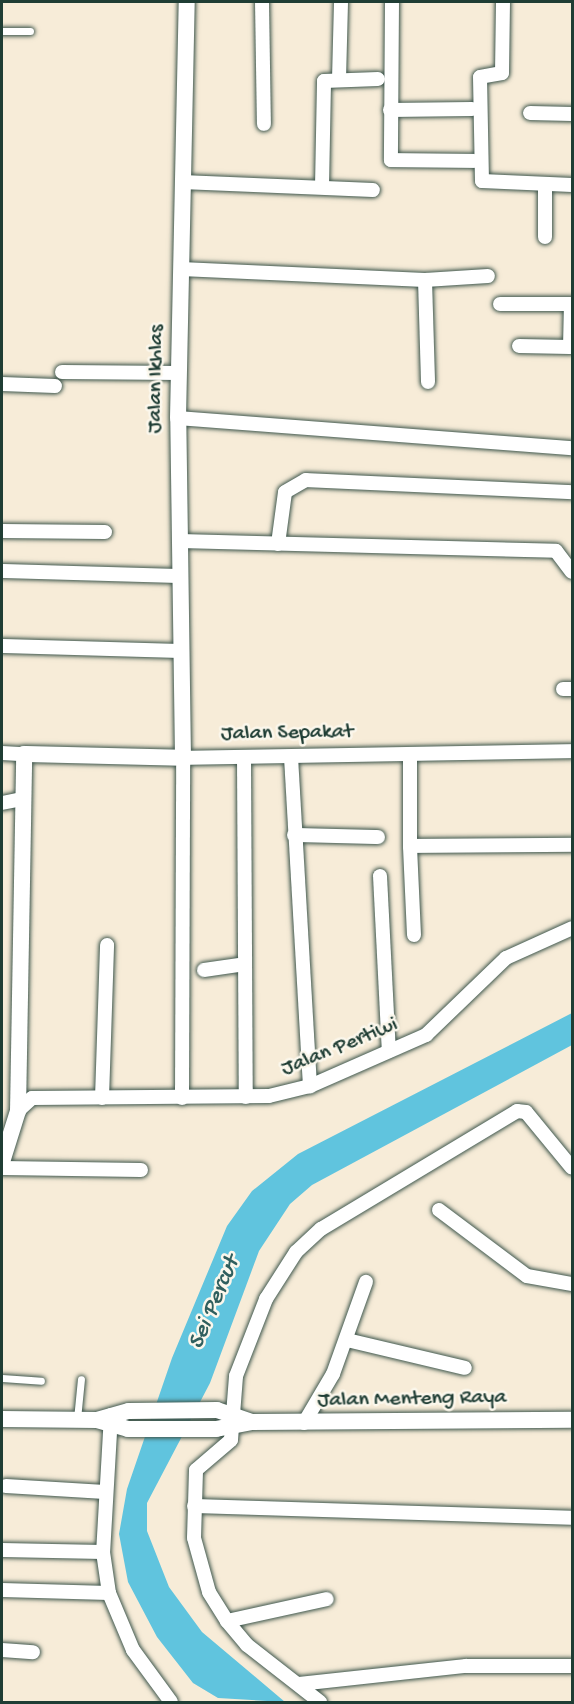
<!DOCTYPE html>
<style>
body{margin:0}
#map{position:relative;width:574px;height:1704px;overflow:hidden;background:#f7ecd8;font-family:"Gochi Hand",sans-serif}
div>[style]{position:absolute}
.water>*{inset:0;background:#60c4de}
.roads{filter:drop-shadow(0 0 2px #3f574d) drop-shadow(0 0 2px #3f574d)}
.service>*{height:7px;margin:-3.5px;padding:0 3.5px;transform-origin:3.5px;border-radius:3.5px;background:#fff}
.minor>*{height:14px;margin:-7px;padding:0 7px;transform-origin:7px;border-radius:7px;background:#fff}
.tertiary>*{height:16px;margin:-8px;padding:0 8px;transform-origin:8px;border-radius:8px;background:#fff}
span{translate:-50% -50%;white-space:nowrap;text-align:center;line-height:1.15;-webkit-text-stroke:5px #fbf7ec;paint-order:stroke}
.street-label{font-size:22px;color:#1f3d34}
.water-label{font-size:24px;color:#2f5f5e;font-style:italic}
.frame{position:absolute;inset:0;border:3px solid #1f3d34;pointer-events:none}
</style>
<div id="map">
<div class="water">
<i style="clip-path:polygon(572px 1013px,572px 1045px,312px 1185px,290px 1204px,259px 1251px,210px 1383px,147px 1503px,147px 1531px,169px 1587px,202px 1632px,285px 1702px,218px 1698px,193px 1683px,157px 1637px,128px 1582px,119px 1534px,127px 1489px,172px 1358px,227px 1226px,252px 1191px,298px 1154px)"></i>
</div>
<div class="roads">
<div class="service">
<i style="left:2px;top:31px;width:28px"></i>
<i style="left:2px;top:1378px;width:39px;rotate:4deg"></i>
<i style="left:77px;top:1419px;width:40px;rotate:-84.3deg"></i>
</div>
<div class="minor">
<i style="left:262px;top:2px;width:122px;rotate:89.1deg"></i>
<i style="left:392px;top:2px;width:158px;rotate:90.4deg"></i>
<i style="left:391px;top:160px;width:83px;rotate:0.7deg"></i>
<i style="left:503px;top:2px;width:71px;rotate:90.8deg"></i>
<i style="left:502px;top:73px;width:22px;rotate:170deg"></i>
<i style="left:480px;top:77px;width:104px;rotate:88.9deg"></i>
<i style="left:482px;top:181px;width:90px;rotate:2.5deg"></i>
<i style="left:339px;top:79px;width:77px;rotate:-88.5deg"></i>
<i style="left:390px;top:110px;width:82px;rotate:-0.7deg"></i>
<i style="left:530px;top:113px;width:42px;rotate:1.4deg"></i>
<i style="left:182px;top:182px;width:191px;rotate:2.4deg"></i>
<i style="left:545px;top:185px;width:52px;rotate:90deg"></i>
<i style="left:322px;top:187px;width:106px;rotate:-88.9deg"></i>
<i style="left:324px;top:81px;width:54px;rotate:-2.1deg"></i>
<i style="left:181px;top:269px;width:244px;rotate:2.6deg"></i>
<i style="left:425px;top:280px;width:63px;rotate:-3.6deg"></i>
<i style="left:425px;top:280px;width:102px;rotate:88.3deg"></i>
<i style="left:500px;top:304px;width:72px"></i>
<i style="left:519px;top:346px;width:51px;rotate:1.1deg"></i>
<i style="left:570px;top:347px;width:43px;rotate:-88.7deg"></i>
<i style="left:62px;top:372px;width:117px;rotate:0.5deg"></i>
<i style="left:2px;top:384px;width:53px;rotate:2.2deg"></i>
<i style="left:178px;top:418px;width:395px;rotate:4.4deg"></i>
<i style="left:2px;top:531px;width:103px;rotate:0.6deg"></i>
<i style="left:180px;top:541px;width:376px;rotate:1.5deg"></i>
<i style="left:556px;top:551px;width:26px;rotate:53deg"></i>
<i style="left:278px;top:544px;width:52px;rotate:-82.3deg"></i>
<i style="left:285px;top:492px;width:24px;rotate:-30deg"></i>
<i style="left:306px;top:480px;width:266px;rotate:2.6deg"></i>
<i style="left:2px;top:571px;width:178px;rotate:1.6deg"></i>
<i style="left:2px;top:646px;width:180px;rotate:1.6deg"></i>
<i style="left:563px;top:689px;width:9px"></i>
<i style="left:2px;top:753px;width:22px;rotate:3deg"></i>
<i style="left:291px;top:757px;width:330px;rotate:86.7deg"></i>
<i style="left:244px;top:758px;width:339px;rotate:89.7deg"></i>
<i style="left:2px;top:803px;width:21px;rotate:-11deg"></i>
<i style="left:294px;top:835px;width:84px;rotate:1.4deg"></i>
<i style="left:410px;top:846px;width:91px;rotate:-90deg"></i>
<i style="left:380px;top:876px;width:175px;rotate:87.1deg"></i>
<i style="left:414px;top:935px;width:89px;rotate:-92.6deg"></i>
<i style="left:410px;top:846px;width:162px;rotate:-0.4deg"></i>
<i style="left:204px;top:970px;width:41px;rotate:-8.3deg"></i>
<i style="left:102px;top:1098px;width:153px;rotate:-88.1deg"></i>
<i style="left:182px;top:1098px;width:340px;rotate:-89.8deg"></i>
<i style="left:183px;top:758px;width:389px;rotate:-1deg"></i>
<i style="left:18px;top:1111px;width:19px;rotate:-43deg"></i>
<i style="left:32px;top:1098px;width:237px;rotate:-0.5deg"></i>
<i style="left:269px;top:1096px;width:42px;rotate:-13.7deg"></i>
<i style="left:310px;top:1086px;width:127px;rotate:-23.7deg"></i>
<i style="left:426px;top:1035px;width:111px;rotate:-43.9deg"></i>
<i style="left:506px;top:958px;width:72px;rotate:-24.4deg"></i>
<i style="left:2px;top:1168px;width:139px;rotate:0.8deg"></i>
<i style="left:439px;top:1210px;width:110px;rotate:36.9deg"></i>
<i style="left:527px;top:1276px;width:46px;rotate:10.1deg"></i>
<i style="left:347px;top:1340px;width:121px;rotate:13.3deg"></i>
<i style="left:111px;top:1415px;width:137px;rotate:93.3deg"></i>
<i style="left:103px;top:1552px;width:41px;rotate:81.7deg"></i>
<i style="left:109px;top:1593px;width:62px;rotate:67.2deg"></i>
<i style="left:133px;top:1650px;width:64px;rotate:53.8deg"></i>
<i style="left:304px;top:1423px;width:57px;rotate:-59.4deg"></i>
<i style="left:333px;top:1374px;width:98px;rotate:-70.3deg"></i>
<i style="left:6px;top:1486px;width:99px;rotate:3.5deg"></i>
<i style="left:194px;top:1506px;width:378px;rotate:1.8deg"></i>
<i style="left:2px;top:1550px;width:101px;rotate:1.1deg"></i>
<i style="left:2px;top:1590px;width:107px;rotate:1.6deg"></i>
<i style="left:227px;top:1621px;width:102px;rotate:-12.4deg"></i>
<i style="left:2px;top:1650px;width:31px;rotate:4deg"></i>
<i style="left:299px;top:1684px;width:168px;rotate:-6.2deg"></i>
<i style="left:466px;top:1666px;width:106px"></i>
<i style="left:320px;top:1702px;width:93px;rotate:-142deg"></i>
<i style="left:247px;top:1645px;width:31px;rotate:-130deg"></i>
<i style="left:227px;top:1621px;width:34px;rotate:-122deg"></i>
<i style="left:209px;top:1592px;width:56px;rotate:-105.5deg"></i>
<i style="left:194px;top:1538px;width:68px;rotate:-88.3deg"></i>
<i style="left:196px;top:1470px;width:46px;rotate:-40.6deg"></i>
<i style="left:231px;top:1440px;width:64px;rotate:-85.5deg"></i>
<i style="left:236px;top:1376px;width:83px;rotate:-68.7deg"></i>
<i style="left:266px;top:1299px;width:56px;rotate:-57.4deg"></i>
<i style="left:296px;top:1252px;width:34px;rotate:-43deg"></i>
<i style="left:321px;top:1229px;width:229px;rotate:-31deg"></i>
<i style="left:517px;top:1111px;width:9px;rotate:6deg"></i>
<i style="left:526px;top:1112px;width:72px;rotate:50.6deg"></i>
</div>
<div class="tertiary">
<i style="left:2px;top:1162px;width:53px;rotate:-72.6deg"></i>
<i style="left:18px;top:1111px;width:357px;rotate:-89deg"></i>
<i style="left:24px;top:754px;width:159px;rotate:1.4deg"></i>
<i style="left:183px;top:758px;width:340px;rotate:-90.8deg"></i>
<i style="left:178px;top:418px;width:416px;rotate:-88.8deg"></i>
<i style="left:2px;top:1419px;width:95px;rotate:0.6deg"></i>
<i style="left:97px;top:1420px;width:33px;rotate:-16deg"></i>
<i style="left:129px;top:1411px;width:88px;rotate:-0.7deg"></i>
<i style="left:217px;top:1410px;width:37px;rotate:19deg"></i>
<i style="left:97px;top:1420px;width:32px;rotate:16deg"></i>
<i style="left:128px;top:1429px;width:88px"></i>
<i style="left:216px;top:1429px;width:37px;rotate:-11deg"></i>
<i style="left:252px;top:1422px;width:320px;rotate:-0.4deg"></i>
</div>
</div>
<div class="street-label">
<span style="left:157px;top:379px;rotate:-89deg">Jalan Ikhlas</span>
<span style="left:287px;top:734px;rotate:-1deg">Jalan Sepakat</span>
<span style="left:340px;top:1048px;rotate:-22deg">Jalan Pertiwi</span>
<span style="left:412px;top:1400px;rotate:-1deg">Jalan Menteng Raya</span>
</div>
<div class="water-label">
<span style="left:215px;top:1303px;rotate:-67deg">Sei Percut</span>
</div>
<div class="frame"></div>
</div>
